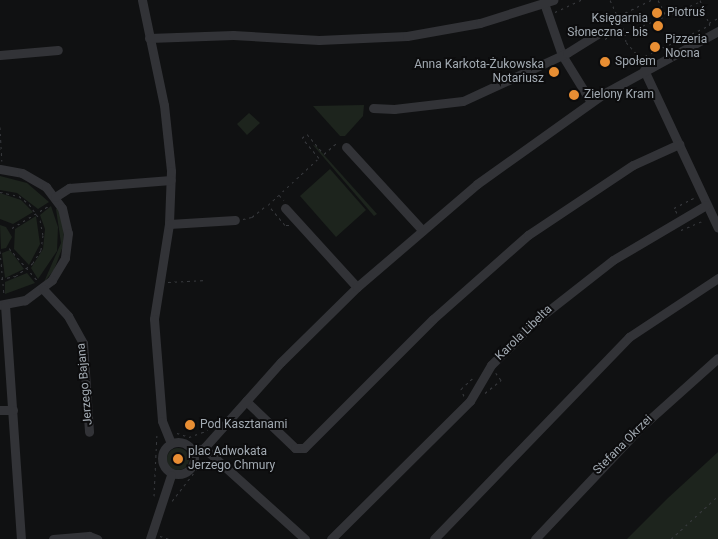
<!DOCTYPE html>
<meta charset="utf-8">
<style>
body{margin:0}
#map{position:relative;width:718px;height:539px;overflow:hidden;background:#101112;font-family:Roboto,sans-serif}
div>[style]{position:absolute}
.green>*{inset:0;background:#1d241d}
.round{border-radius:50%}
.path>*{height:1px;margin-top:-0.5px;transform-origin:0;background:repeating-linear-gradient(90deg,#383a3e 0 2.5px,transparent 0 6.5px)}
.minor>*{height:9px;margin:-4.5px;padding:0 4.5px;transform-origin:4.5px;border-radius:4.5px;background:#323337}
.minor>.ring{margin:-4.5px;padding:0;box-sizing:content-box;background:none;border:9px solid #323337;border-radius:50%}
.dots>*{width:14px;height:14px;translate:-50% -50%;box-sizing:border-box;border:2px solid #0c0c0d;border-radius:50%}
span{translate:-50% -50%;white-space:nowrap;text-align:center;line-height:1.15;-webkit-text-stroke:4px #0c0c0d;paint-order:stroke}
.poi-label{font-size:12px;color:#a2aab2}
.left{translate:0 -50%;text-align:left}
.right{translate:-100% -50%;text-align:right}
.street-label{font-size:12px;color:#a2aab2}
</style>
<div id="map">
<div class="green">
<i style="clip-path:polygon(364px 105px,363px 116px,345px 136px,340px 136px,313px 106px)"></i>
<i style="clip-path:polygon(249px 113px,260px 123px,247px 135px,237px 124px)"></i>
<i style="clip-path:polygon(313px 145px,316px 146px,377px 214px,374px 216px)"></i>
<i style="clip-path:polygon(330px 169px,366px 210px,336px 237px,300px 196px)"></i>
<i style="clip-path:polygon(0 176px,27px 183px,49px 202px,38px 209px,17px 193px,0 190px)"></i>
<i style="clip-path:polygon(0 193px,21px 200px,33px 212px,13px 224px,0 219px)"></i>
<i style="clip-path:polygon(51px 206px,58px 227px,57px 251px,38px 279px,31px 268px,43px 249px,45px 229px,40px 215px)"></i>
<i style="clip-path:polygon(58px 208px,64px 229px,63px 246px,54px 270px,44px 282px,61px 243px,56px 209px)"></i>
<i style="clip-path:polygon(36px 216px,40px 244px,29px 265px,14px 249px,15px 229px)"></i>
<i style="clip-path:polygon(0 225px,6px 227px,12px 237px,6px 248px,1px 249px)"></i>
<i style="clip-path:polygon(10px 250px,24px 269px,5px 278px,2px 253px)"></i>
<i style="clip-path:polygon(27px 273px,35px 283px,5px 294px,5px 282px)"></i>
<i class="round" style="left:167px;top:448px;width:22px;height:22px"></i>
<i style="clip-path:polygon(718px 452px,718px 539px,627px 539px,668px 498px)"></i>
</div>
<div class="path">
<i style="left:610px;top:0;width:17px;rotate:65deg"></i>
<i style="left:651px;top:0;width:37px;rotate:154deg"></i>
<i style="left:618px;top:16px;width:18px;rotate:68deg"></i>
<i style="left:625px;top:33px;width:44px;rotate:-22.5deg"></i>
<i style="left:658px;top:0;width:18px;rotate:63deg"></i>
<i style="left:666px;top:16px;width:38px;rotate:-23deg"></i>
<i style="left:700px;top:0;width:25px;rotate:69deg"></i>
<i style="left:709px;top:23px;width:10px;rotate:-29deg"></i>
<i style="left:555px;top:12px;width:29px;rotate:-25deg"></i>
<i style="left:605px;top:32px;width:9px;rotate:6deg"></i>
<i style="left:605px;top:39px;width:11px;rotate:-34deg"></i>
<i style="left:614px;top:33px;width:11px"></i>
<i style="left:625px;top:33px;width:9px;rotate:84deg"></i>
<i style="left:626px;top:42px;width:24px;rotate:48deg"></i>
<i style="left:642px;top:61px;width:6px;rotate:-59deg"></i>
<i style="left:645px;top:56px;width:72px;rotate:-25.5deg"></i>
<i style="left:710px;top:25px;width:2px;rotate:-117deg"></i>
<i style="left:0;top:127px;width:34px;rotate:87deg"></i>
<i style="left:0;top:192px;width:19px;rotate:12deg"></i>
<i style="left:19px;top:196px;width:13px;rotate:39deg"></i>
<i style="left:29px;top:204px;width:19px;rotate:55deg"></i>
<i style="left:40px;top:220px;width:15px;rotate:79deg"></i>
<i style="left:43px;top:235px;width:15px;rotate:98deg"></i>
<i style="left:41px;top:250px;width:15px;rotate:122deg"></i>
<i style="left:33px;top:263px;width:21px;rotate:143deg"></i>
<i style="left:16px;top:276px;width:16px;rotate:169deg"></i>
<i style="left:279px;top:195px;width:7px;rotate:45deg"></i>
<i style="left:677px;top:213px;width:6px;rotate:-121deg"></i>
<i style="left:674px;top:208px;width:22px;rotate:-27deg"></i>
<i style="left:243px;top:219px;width:9px;rotate:-13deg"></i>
<i style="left:252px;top:217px;width:19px;rotate:-39deg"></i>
<i style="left:289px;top:225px;width:4px;rotate:180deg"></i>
<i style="left:285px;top:225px;width:26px;rotate:-130deg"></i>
<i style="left:268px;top:205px;width:69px;rotate:-42.7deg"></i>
<i style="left:319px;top:158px;width:26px;rotate:-130deg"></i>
<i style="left:302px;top:138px;width:6px;rotate:-39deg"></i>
<i style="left:307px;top:134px;width:26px;rotate:50deg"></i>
<i style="left:324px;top:154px;width:18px;rotate:-41deg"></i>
<i style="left:12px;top:228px;width:44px;rotate:-31.2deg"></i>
<i style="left:681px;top:230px;width:26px;rotate:-23deg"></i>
<i style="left:9px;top:248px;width:43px;rotate:48.8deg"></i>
<i style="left:0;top:251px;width:44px;rotate:84.8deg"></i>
<i style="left:168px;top:282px;width:39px;rotate:-3deg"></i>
<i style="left:485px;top:393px;width:21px;rotate:-39deg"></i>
<i style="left:501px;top:380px;width:9px;rotate:-126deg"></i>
<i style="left:464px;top:396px;width:8px;rotate:-113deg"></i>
<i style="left:461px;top:389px;width:16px;rotate:-43deg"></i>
<i style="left:177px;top:433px;width:13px;rotate:18deg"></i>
<i style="left:189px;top:437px;width:20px;rotate:-20deg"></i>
<i style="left:154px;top:496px;width:63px;rotate:-87.3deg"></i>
<i style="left:172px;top:501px;width:51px;rotate:-52.2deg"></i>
<i style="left:160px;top:536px;width:9px;rotate:18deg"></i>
<i style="left:671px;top:539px;width:64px;rotate:-42.5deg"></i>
</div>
<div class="minor">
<i style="left:142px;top:0;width:107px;rotate:78.2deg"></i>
<i style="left:164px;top:105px;width:66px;rotate:83.9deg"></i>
<i style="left:171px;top:171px;width:53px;rotate:92.2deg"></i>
<i style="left:169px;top:224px;width:96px;rotate:99deg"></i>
<i style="left:154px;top:319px;width:102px;rotate:85.5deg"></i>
<i style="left:162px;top:421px;width:24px;rotate:68deg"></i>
<i style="left:544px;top:3px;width:55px;rotate:70.9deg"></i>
<i style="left:562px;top:55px;width:55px;rotate:58.3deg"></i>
<i style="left:149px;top:38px;width:84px;rotate:-2deg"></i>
<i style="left:233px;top:35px;width:86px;rotate:3.3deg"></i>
<i style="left:319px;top:40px;width:88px;rotate:-2.6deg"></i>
<i style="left:407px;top:36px;width:74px;rotate:-10.1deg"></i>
<i style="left:480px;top:23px;width:77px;rotate:-17.5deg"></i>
<i style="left:0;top:55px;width:58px;rotate:-4.9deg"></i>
<i style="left:644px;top:70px;width:174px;rotate:64.9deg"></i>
<i style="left:373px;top:108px;width:21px;rotate:3deg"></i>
<i style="left:394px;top:109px;width:69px;rotate:-6.6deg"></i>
<i style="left:463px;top:101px;width:115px;rotate:-24.8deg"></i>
<i style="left:567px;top:53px;width:36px;rotate:-32deg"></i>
<i style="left:346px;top:147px;width:113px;rotate:47.5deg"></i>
<i style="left:0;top:169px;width:22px;rotate:10deg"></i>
<i style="left:22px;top:173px;width:28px;rotate:30deg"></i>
<i style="left:46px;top:187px;width:26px;rotate:53deg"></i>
<i style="left:62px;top:208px;width:26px;rotate:77deg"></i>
<i style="left:68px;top:233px;width:25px;rotate:97deg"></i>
<i style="left:65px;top:258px;width:26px;rotate:121deg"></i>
<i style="left:52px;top:280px;width:34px;rotate:143deg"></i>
<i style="left:25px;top:300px;width:25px;rotate:169deg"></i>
<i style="left:55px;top:197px;width:17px;rotate:-33deg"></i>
<i style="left:69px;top:188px;width:102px;rotate:-4.5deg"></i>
<i style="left:285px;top:208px;width:107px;rotate:47.7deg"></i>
<i style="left:169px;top:224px;width:66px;rotate:-3.5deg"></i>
<i style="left:43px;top:289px;width:37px;rotate:47deg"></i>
<i style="left:68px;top:316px;width:31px;rotate:61deg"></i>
<i style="left:83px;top:343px;width:89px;rotate:86.1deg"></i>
<i style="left:5px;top:305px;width:235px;rotate:86.1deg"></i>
<i style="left:246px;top:401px;width:68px;rotate:43.8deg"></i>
<i style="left:295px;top:448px;width:9px"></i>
<i style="left:304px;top:448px;width:182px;rotate:-45deg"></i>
<i style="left:433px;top:319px;width:127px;rotate:-41.5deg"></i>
<i style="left:528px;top:235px;width:126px;rotate:-33.7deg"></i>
<i style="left:633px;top:165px;width:51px;rotate:-24.5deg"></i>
<i style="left:0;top:410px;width:13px"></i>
<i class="ring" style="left:162px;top:442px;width:23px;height:23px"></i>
<i style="left:204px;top:448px;width:136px;rotate:42deg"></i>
<i style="left:193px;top:452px;width:12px;rotate:-20deg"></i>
<i style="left:204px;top:448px;width:115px;rotate:-48.2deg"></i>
<i style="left:281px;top:362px;width:107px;rotate:-44.6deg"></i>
<i style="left:357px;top:287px;width:158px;rotate:-40.6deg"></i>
<i style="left:477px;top:184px;width:155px;rotate:-35.5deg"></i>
<i style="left:603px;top:94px;width:131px;rotate:-28.7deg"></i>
<i style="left:53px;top:539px;width:36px;rotate:-5deg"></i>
<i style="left:89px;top:536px;width:9px;rotate:21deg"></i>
<i style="left:150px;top:539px;width:67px;rotate:-71.8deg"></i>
<i style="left:331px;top:539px;width:196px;rotate:-44.8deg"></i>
<i style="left:470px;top:401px;width:42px;rotate:-59.7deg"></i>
<i style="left:491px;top:365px;width:67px;rotate:-44.4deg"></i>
<i style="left:539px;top:318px;width:94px;rotate:-38.1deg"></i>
<i style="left:613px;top:260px;width:108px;rotate:-30.6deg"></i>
<i style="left:434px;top:539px;width:281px;rotate:-46deg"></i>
<i style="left:629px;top:337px;width:107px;rotate:-33.5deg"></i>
<i style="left:535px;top:539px;width:154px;rotate:-46.6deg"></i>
<i style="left:641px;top:427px;width:103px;rotate:-41.9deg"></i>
</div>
<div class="dots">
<i style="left:657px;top:13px;background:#e88e33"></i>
<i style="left:658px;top:26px;background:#e88e33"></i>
<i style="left:655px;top:47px;background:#e88e33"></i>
<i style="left:605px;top:62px;background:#e88e33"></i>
<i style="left:554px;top:72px;background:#e88e33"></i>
<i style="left:574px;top:95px;background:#e88e33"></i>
<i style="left:190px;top:425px;background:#e88e33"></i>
<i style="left:178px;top:459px;background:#e88e33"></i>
</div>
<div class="poi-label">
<span class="left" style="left:667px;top:13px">Piotruś</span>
<span class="right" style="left:648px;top:26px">Księgarnia<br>Słoneczna - bis</span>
<span class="left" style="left:665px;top:47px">Pizzeria<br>Nocna</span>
<span class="left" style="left:615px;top:62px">Społem</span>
<span class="right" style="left:544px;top:72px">Anna Karkota-Żukowska<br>Notariusz</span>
<span class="left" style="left:584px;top:95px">Zielony Kram</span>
<span class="left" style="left:200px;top:425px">Pod Kasztanami</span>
<span class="left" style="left:188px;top:459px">plac Adwokata<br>Jerzego Chmury</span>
</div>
<div class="street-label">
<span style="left:524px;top:333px;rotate:-44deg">Karola Libelta</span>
<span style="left:85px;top:384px;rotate:-95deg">Jerzego Bajana</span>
<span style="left:623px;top:445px;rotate:-45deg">Stefana Okrzei</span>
</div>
</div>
